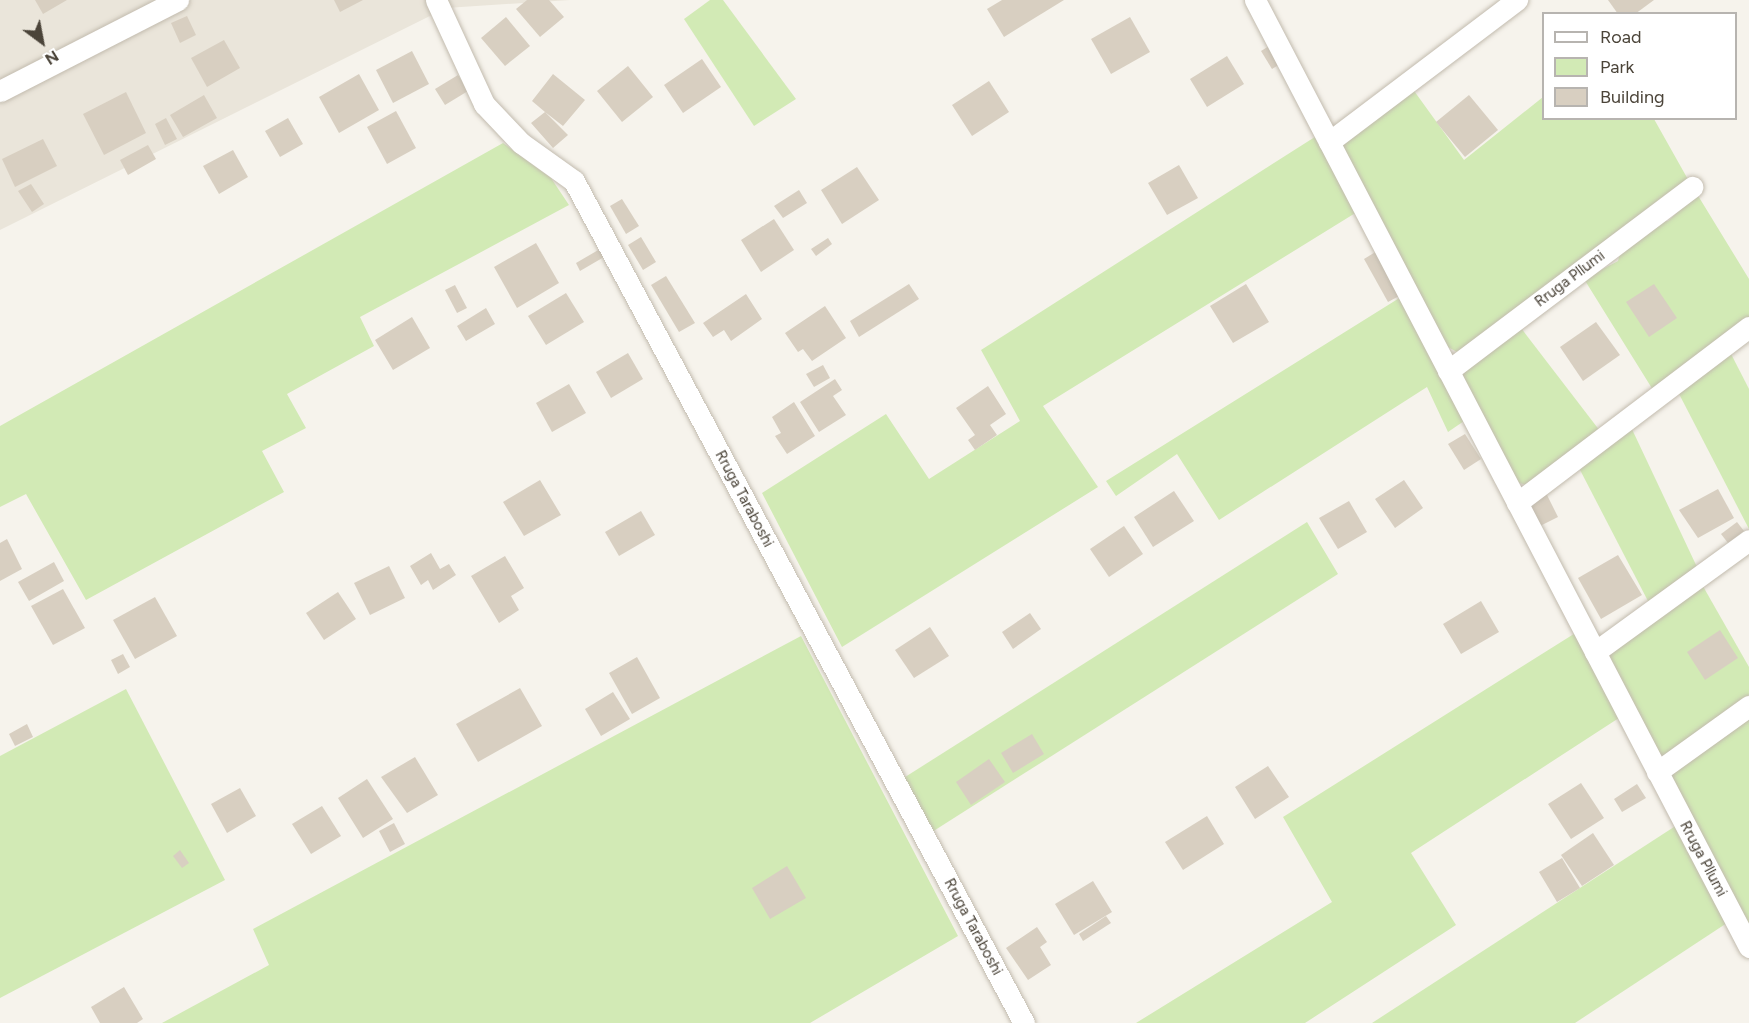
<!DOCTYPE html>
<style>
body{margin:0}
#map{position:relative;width:1749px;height:1023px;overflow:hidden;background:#f6f3ec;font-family:Figtree,sans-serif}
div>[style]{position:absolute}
.residential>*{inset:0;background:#eae5da}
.green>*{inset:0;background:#d2eab5}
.building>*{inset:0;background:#d8cfc1}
.roads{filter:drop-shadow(0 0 2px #c2bbae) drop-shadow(0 0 2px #c2bbae)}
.minor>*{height:21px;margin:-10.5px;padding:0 10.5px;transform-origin:10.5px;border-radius:10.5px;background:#fff}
span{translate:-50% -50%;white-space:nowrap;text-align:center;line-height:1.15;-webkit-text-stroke:4.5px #fff;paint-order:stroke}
.street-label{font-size:15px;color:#4b4439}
.legend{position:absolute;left:1542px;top:12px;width:195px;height:108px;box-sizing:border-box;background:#fff;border:2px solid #b7b4b0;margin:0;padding:8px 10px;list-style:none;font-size:18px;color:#4b4439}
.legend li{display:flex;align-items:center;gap:12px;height:30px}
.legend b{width:30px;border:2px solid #b7b4b0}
.north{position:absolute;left:12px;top:12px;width:60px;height:60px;-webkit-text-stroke:4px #fff;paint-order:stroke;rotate:148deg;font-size:16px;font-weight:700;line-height:24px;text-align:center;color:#4b4439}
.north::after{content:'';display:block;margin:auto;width:21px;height:27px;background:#4b4439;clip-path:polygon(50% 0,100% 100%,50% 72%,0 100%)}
</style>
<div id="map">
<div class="residential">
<i style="clip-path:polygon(0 0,570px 0,446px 8px,0 230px)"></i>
</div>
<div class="green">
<i style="clip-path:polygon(710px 0,723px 0,796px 99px,754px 126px,684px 19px)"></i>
<i style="clip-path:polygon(1412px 88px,1464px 160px,1543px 97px,1544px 118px,1654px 119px,1690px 183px,1459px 353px,1444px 345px,1342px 145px)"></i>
<i style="clip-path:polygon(1318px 135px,1357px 212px,1043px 406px,1098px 487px,842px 647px,762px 493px,886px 414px,929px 479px,1020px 421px,981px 350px)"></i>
<i style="clip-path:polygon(503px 143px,551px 178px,569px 205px,360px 317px,374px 346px,287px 394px,306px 428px,262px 451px,284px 492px,86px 600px,26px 494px,0 507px,0 426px)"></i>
<i style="clip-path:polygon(1697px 194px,1749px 279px,1749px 319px,1653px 390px,1584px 279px,1618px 261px,1620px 253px,1662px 221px,1668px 221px)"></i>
<i style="clip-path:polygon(1401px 297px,1467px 419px,1448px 432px,1427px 387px,1219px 520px,1177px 454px,1116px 496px,1106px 481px)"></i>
<i style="clip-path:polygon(1521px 328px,1600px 431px,1529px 485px,1518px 483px,1462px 378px,1464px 370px)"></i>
<i style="clip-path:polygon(1729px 350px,1749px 389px,1749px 529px,1677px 390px)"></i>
<i style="clip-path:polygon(1630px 425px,1697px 567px,1649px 603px,1578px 466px)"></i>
<i style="clip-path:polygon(1307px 522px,1338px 574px,932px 832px,902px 779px)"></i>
<i style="clip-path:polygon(1700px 581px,1749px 667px,1749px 695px,1662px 758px,1606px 657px,1606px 650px)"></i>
<i style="clip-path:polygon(1577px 632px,1622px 716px,1411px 853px,1456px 925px,1305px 1023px,1136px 1023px,1332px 902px,1283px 817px)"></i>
<i style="clip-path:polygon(801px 636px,958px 936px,810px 1023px,162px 1023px,269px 965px,253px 929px)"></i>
<i style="clip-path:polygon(126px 689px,225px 880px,0 998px,0 756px)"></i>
<i style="clip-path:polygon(1749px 714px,1749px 932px,1669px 772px)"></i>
<i style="clip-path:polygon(1677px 825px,1730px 921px,1575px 1023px,1372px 1023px)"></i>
</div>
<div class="building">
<i style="clip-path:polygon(35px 0,67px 0,43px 14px)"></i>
<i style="clip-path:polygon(334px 0,363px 0,340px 12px)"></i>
<i style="clip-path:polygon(527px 0,549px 0,564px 17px,540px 37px,516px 9px)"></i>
<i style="clip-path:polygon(1002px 0,1064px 0,1004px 37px,987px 9px)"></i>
<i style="clip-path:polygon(1608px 0,1654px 0,1635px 14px,1618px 14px)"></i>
<i style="clip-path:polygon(187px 16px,196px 35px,180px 43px,171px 23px)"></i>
<i style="clip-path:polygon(506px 17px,530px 46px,505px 66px,481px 38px)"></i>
<i style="clip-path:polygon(1130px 17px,1150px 52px,1111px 74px,1091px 39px)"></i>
<i style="clip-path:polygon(224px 40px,240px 68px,207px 87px,191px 58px)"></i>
<i style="clip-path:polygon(1274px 43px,1285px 61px,1272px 69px,1261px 51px)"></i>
<i style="clip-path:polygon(412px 51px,429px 84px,393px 103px,376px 70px)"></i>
<i style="clip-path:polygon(1227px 56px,1244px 84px,1207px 107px,1190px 79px)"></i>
<i style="clip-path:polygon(702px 59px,721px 87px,683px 113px,664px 85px)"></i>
<i style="clip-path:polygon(628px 66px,653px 97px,622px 122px,597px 91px)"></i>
<i style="clip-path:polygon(359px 74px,379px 110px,339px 133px,319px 97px)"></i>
<i style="clip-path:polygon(553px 74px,585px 100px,563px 126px,545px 112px,568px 135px,553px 148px,531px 123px,545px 112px,532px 101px)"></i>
<i style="clip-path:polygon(458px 75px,468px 91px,445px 105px,435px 89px)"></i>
<i style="clip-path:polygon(989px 81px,1009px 112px,972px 136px,952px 105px)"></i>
<i style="clip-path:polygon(126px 92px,146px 133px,104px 155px,83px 114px)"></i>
<i style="clip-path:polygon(204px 95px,217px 118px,183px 137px,170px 115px)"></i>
<i style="clip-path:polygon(1469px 95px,1498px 130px,1465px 157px,1436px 122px)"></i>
<i style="clip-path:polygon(396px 111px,416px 148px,387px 164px,367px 127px)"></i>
<i style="clip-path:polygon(166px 118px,177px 139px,165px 145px,155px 124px)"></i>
<i style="clip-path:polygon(288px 118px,303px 144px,280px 157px,265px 131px)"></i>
<i style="clip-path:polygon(43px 139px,57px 166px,15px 187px,2px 159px)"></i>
<i style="clip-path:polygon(148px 145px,156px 159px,128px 175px,120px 160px)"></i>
<i style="clip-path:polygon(233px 150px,248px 177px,219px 194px,203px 166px)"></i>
<i style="clip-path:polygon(1179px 165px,1198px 198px,1167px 215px,1148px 183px)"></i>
<i style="clip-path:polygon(857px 167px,879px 200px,842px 224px,821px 190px)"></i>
<i style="clip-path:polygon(31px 184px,44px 204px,32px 212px,18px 191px)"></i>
<i style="clip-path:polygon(799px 190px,807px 203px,783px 218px,774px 206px)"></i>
<i style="clip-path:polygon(622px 199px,639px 226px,626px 234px,610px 206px)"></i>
<i style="clip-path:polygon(774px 219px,794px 250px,761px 272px,741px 240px)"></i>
<i style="clip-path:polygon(641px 237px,656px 262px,643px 270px,628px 245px)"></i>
<i style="clip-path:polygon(828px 238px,832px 244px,816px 256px,811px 249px)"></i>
<i style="clip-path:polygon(536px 243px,559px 283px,517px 308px,494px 267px)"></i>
<i style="clip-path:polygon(600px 249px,604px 257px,580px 271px,576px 263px)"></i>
<i style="clip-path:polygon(1377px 251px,1401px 295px,1388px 302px,1364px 259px)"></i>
<i style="clip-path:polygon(666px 276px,695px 323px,679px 332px,651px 285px)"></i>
<i style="clip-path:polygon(909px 284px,919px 299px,859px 337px,850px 321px)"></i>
<i style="clip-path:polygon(1246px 284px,1269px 322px,1233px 343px,1210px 306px)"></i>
<i style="clip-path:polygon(1654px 284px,1677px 318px,1649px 337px,1626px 302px)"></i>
<i style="clip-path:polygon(455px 285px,467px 308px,457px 313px,445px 290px)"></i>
<i style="clip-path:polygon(566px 293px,584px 322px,546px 345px,528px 316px)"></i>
<i style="clip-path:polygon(746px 294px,762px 319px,731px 341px,724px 330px,713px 337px,703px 323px)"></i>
<i style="clip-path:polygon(825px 306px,846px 338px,812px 361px,803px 349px,798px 352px,785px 333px)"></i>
<i style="clip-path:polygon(486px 308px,495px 324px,466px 341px,457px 326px)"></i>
<i style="clip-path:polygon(412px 317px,430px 348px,393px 370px,375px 340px)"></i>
<i style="clip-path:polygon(1596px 322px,1620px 355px,1583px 381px,1560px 347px)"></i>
<i style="clip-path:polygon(628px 353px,643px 379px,611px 398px,596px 372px)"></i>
<i style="clip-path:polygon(823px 365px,830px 378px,814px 387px,806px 374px)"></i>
<i style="clip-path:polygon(835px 379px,842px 390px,833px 396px,846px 415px,819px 432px,800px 402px)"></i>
<i style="clip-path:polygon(569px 384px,586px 413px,552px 432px,536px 403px)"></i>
<i style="clip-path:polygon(988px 386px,1006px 414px,990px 425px,997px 435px,975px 450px,968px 440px,975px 435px,956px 408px)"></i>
<i style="clip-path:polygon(794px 402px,815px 436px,787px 454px,775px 436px,781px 433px,772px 417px)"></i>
<i style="clip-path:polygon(1465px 434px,1481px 459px,1464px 470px,1448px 444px)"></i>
<i style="clip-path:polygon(540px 480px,561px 515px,524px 536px,503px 502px)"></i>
<i style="clip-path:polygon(1404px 480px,1423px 508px,1395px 528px,1375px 499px)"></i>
<i style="clip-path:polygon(1544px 489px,1558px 517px,1540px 526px,1527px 502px)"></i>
<i style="clip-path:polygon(1718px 489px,1734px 518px,1698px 538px,1679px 510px)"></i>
<i style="clip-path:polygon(1174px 491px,1194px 521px,1153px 547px,1134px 517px)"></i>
<i style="clip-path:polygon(1349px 501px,1367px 532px,1338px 549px,1319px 518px)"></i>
<i style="clip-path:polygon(641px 511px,655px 535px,619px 556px,605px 532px)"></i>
<i style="clip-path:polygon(1737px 522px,1744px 531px,1728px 543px,1721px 534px)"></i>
<i style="clip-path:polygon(1124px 526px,1143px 554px,1109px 577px,1090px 549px)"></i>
<i style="clip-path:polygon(7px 539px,22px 569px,0 581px,0 543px)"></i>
<i style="clip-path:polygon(431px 553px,440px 569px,449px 564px,456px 575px,433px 590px,428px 580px,421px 585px,410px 566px)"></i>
<i style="clip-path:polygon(1618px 555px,1642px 595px,1601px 619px,1578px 578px)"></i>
<i style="clip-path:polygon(505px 556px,524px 588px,511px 596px,519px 610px,499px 623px,471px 576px)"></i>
<i style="clip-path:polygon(54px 562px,64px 581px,29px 601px,18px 582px)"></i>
<i style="clip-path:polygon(389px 566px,405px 598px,370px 615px,354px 583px)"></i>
<i style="clip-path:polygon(63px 589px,85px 628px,53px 645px,31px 606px)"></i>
<i style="clip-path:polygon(338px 592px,356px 619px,324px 640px,306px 613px)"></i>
<i style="clip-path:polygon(155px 597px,177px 636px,135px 659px,113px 620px)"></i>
<i style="clip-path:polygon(1481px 601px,1499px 632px,1461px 654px,1443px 624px)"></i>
<i style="clip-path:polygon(1030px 613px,1041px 629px,1013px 649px,1002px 632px)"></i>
<i style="clip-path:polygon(930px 627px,949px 656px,914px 678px,895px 650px)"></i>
<i style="clip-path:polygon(1720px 630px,1738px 658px,1705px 680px,1687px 652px)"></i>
<i style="clip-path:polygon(123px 654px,130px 667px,118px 674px,111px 660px)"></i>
<i style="clip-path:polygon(637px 657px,660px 698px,632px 714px,609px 673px)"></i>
<i style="clip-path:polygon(520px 688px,542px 726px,478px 762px,456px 724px)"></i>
<i style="clip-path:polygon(613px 692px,630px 719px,601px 736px,585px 709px)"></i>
<i style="clip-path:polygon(27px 724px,33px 737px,15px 746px,9px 734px)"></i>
<i style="clip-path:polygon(1032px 734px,1044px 754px,1013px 773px,1001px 753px)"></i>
<i style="clip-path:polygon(415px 757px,438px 795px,407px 813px,381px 777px)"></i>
<i style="clip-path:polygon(989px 759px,1005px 782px,971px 805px,956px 782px)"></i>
<i style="clip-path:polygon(1268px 766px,1289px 797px,1255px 819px,1235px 787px)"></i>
<i style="clip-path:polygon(367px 779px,393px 819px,363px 838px,338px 798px)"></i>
<i style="clip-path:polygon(1581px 783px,1604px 818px,1571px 839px,1548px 804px)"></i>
<i style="clip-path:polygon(1637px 784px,1646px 798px,1622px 812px,1614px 799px)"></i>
<i style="clip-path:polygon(240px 788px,256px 816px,227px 833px,211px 804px)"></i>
<i style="clip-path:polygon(322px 806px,341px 836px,311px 854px,292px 824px)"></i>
<i style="clip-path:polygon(1207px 816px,1224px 844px,1183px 870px,1165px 842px)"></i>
<i style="clip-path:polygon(394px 823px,405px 844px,390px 852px,379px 831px)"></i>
<i style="clip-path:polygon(1593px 833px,1614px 865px,1582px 886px,1561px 855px)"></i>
<i style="clip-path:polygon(180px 850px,189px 863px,182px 868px,173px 856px)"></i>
<i style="clip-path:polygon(1562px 858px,1580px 888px,1557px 902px,1539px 872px)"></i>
<i style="clip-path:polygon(787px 866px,806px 898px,770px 919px,752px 888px)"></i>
<i style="clip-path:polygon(1093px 881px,1112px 912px,1074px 935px,1055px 904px)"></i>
<i style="clip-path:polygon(1106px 916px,1111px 923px,1083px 941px,1079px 934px)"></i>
<i style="clip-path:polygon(1037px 927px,1047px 942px,1040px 947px,1051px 965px,1028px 980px,1006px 948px)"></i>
<i style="clip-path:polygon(124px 987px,143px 1019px,137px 1023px,100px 1023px,91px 1007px)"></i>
</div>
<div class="roads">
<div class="minor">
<i style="left:436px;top:0;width:115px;rotate:65.2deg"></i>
<i style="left:484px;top:104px;width:54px;rotate:46.5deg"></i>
<i style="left:521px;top:143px;width:65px;rotate:35.6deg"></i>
<i style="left:574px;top:181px;width:955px;rotate:61.88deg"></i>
<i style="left:1255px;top:0;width:1068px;rotate:62.45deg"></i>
<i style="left:0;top:91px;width:200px;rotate:-27.1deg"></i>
<i style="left:1329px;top:142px;width:236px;rotate:-37.1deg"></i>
<i style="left:1448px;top:371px;width:306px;rotate:-37deg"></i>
<i style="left:1517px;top:503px;width:291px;rotate:-37.2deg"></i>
<i style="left:1595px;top:652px;width:190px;rotate:-36deg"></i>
<i style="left:1657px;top:772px;width:113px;rotate:-35.7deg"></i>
</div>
</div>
<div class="street-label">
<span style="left:1570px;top:279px;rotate:-37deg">Rruga Pllumi</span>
<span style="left:744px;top:499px;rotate:62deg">Rruga Taraboshi</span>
<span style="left:1703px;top:859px;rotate:62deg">Rruga Pllumi</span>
<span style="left:973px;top:927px;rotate:62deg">Rruga Taraboshi</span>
</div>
<ul class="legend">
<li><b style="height:8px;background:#fff"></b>Road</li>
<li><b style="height:16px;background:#d2eab5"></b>Park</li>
<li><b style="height:16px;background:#d8cfc1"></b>Building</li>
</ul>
<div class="north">N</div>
</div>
